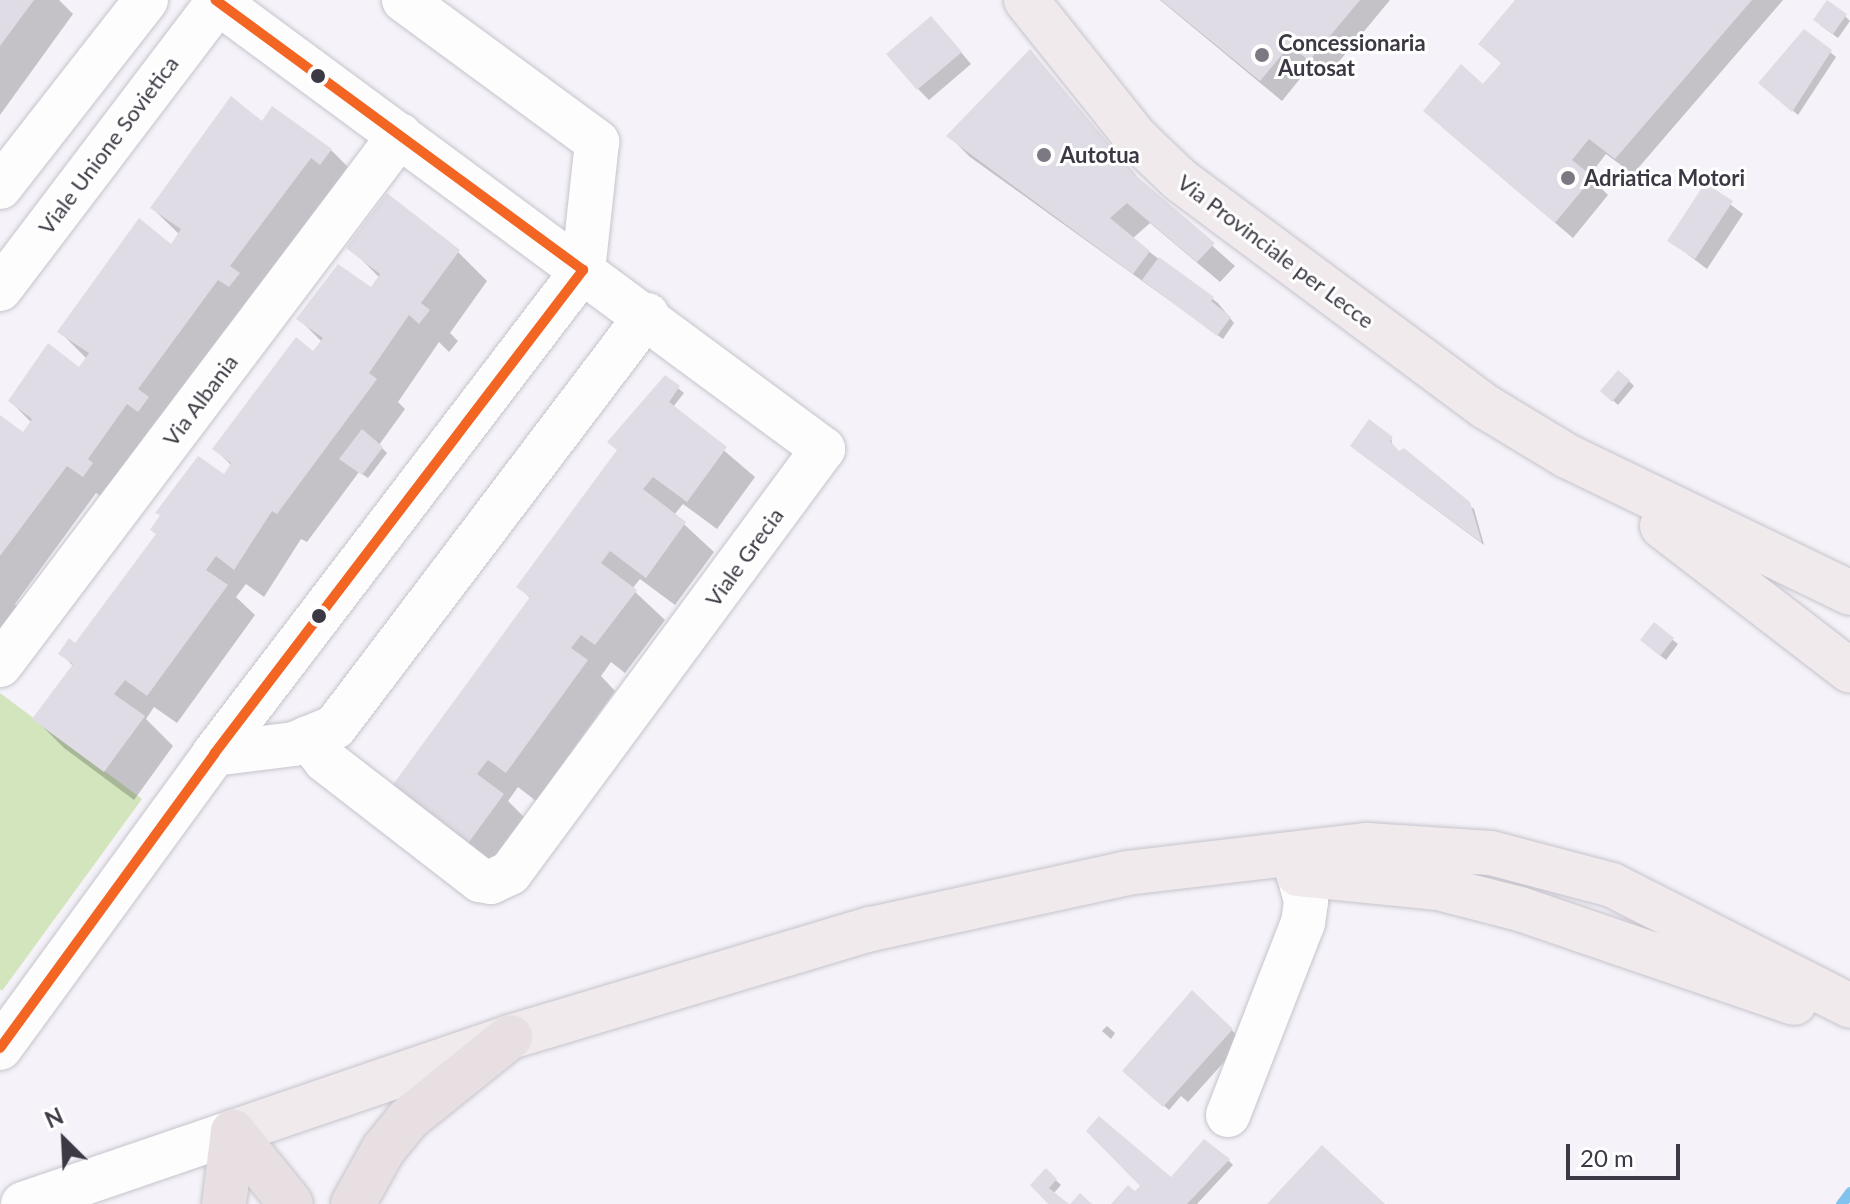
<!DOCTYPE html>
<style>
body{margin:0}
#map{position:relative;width:1850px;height:1204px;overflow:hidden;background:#f5f3f9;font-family:Lato,sans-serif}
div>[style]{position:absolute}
.green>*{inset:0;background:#d3e5bd}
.shadow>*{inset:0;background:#0003}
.stream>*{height:11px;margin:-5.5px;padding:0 5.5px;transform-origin:5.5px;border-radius:5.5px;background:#7fc3ee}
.building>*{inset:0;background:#e0dce5}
.roads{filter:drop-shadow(0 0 2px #c6c3cc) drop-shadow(0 0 2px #c6c3cc)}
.minor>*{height:44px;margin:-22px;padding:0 22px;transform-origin:22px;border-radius:22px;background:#fefdfe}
.major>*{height:44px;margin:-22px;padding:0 22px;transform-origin:22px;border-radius:22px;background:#f0eaec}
.highway>*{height:44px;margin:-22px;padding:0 22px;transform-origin:22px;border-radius:22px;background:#e7dfe1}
.bus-1>*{height:10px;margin:-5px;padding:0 5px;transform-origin:5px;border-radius:5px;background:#f26522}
.dots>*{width:22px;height:22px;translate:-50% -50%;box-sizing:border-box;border:4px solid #fff;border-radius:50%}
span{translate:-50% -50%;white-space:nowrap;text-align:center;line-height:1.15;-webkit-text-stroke:6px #fff;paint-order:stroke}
.poi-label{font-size:22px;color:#3c3844;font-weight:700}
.left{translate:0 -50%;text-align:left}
.street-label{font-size:22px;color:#3c3844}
.north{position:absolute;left:24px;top:1100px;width:80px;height:80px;-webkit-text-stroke:6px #fff;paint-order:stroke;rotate:336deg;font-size:22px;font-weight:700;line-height:32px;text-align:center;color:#3c3844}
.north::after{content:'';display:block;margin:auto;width:28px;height:36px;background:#3c3844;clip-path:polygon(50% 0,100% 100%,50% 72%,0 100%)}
.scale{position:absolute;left:1566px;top:1144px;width:114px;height:36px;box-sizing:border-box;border:4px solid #3c3844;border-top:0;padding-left:10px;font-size:24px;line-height:28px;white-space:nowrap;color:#3c3844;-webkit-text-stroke:6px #fff;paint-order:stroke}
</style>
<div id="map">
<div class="green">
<i style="clip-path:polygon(0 693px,142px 799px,2px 991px,0 989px)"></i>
</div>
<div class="shadow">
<i style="clip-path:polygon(0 0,59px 0,73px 14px,0 115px)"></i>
<i style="clip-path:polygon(1160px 0,1390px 0,1327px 76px,1312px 64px,1282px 101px)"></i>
<i style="clip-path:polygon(1518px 0,1783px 0,1633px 174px,1606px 154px,1589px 176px,1608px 195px,1573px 238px,1442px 127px,1502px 64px,1480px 44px)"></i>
<i style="clip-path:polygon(1845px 16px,1850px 21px,1838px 38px,1820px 25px)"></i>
<i style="clip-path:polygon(942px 30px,971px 64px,929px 100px,918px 89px)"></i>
<i style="clip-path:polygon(1030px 52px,1146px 187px,1235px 266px,1220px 282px,1150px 223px,1132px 239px,1218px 303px,1234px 323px,1223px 339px,970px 157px,949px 136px)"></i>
<i style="clip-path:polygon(1830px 52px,1836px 57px,1798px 115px,1766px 88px)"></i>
<i style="clip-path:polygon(262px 123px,331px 150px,360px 179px,112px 504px,96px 493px,15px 604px,29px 618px,0 645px,0 418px,23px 435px,32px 423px,10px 401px,79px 370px,87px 359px,60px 332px,172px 247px,180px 235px,152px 208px)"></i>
<i style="clip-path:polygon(1706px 186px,1743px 214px,1707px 269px,1670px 241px)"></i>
<i style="clip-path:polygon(349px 247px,458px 252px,487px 281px,450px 333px,458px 341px,449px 352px,439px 342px,398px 402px,405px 409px,379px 445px,387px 453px,368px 478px,359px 472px,307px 542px,301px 539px,264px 597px,246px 584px,236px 597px,255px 615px,177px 723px,154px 707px,146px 719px,173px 746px,134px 800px,64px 748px,35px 719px,73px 666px,61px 653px,75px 645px,232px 466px,215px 449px,322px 342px,299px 319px,372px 290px,380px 278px)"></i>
<i style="clip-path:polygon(665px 378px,684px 393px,673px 407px,755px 477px,717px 529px,683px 504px,674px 515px,714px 552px,675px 605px,640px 579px,632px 589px,665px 620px,625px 673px,611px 662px,601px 676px,615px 691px,536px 801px,518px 787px,508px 801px,531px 824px,494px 876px,420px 818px,531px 599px,518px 586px,619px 451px,609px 442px)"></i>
<i style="clip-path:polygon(1629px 381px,1634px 386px,1618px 405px,1603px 391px)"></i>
<i style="clip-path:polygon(1391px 438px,1393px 447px,1474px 509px,1484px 545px,1357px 451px)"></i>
<i style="clip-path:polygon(1654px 625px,1678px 644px,1666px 660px,1647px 645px)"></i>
<i style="clip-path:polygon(1193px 993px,1243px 1041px,1188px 1102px,1181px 1096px,1169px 1110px,1125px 1070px)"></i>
<i style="clip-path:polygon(1107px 1026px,1115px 1033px,1111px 1039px,1102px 1031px)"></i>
<i style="clip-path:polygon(1228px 1160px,1233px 1165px,1197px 1204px,1113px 1204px)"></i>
<i style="clip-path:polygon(1046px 1171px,1061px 1185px,1053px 1194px,1066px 1204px,1053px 1204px,1033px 1185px)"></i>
</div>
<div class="stream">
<i style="left:1841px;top:1204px;width:15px;rotate:-53deg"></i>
</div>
<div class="building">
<i style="clip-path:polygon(0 0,34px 0,0 46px)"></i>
<i style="clip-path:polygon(1161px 0,1360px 0,1309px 61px,1290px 45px,1260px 81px)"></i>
<i style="clip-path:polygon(1515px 0,1752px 0,1615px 159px,1589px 139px,1572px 160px,1593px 177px,1555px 223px,1423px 111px,1461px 64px,1483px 84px,1501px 63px,1478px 44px)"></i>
<i style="clip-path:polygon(1827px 0,1847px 14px,1833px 34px,1813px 20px)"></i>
<i style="clip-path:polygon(931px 16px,962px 52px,917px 90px,886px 54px)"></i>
<i style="clip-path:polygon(1804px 29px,1832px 50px,1792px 112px,1758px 83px)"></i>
<i style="clip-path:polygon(1030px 49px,1134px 174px,1215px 243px,1197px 262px,1127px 203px,1110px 218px,1150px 251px,1133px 274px,946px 136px)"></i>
<i style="clip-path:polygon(231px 96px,262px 121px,272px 106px,332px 149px,320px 165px,311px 158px,230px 266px,240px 273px,229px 287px,218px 280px,138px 389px,149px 397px,138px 412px,127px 404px,88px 459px,93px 463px,83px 477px,67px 466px,0 556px,0 415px,23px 432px,32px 419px,8px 401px,48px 343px,79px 367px,89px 353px,57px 332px,139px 218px,171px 244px,181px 229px,150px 208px)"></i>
<i style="clip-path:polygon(1705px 183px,1733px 201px,1695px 259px,1667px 241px)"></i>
<i style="clip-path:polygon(387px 193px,460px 250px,421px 303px,430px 310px,419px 324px,409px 315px,369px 373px,377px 379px,277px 514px,272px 511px,234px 570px,216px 556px,206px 570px,228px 585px,147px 696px,125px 680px,114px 694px,145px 716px,104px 772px,32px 719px,73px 664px,58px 654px,69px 638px,75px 643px,156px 534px,150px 530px,160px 515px,155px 513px,198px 456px,224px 474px,231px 463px,212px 449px,296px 337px,313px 351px,323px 338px,296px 319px,338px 264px,371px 287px,380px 274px,346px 248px)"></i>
<i style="clip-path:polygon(1159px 257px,1214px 297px,1211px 301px,1231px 317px,1217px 336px,1142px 280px)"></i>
<i style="clip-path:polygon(1618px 370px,1630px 380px,1612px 402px,1600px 391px)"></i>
<i style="clip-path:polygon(665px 375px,680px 386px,669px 402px,727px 447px,687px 502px,653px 477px,643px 489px,686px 522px,646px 578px,610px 551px,601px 563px,637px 590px,595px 645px,581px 635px,571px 648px,588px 660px,506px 773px,488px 760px,477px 774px,504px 794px,464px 849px,389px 790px,530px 597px,516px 587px,617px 450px,607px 442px)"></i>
<i style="clip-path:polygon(1369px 419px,1393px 437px,1390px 441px,1399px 451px,1404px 448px,1470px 502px,1482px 543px,1350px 446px)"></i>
<i style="clip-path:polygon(362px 429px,383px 447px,362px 475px,339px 459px)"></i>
<i style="clip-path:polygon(1654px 622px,1674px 638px,1660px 656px,1640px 640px)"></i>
<i style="clip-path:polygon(1192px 990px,1233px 1029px,1163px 1107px,1122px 1071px)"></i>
<i style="clip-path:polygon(1099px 1116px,1171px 1177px,1204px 1139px,1230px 1159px,1187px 1204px,1111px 1204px,1128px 1185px,1135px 1191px,1140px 1186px,1086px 1131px)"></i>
<i style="clip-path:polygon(1322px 1145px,1385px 1204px,1267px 1204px)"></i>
<i style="clip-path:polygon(1046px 1168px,1057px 1179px,1049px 1188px,1069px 1204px,1048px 1204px,1030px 1185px)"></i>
<i style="clip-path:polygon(1080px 1193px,1092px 1204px,1070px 1204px)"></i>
</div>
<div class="roads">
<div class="minor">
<i style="left:215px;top:0;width:756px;rotate:36.45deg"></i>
<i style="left:823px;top:449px;width:527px;rotate:126.44deg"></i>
<i style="left:510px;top:873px;width:21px;rotate:155deg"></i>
<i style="left:491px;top:882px;width:11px;rotate:-170deg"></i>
<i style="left:480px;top:880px;width:196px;rotate:-142.3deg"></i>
<i style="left:325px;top:760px;width:28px;rotate:-128deg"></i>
<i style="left:404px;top:0;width:240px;rotate:36.3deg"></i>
<i style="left:597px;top:142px;width:129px;rotate:96.2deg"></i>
<i style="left:0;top:187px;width:237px;rotate:-52deg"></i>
<i style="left:0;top:289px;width:363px;rotate:-52.8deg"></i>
<i style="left:0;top:665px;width:664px;rotate:-52.96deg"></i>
<i style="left:214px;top:754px;width:81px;rotate:-7.1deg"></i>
<i style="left:294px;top:744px;width:44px;rotate:-22.5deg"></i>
<i style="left:335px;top:727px;width:517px;rotate:-52.86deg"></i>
<i style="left:0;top:1048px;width:364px;rotate:-53.9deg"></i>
<i style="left:214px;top:754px;width:609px;rotate:-52.68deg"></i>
<i style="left:1228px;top:1115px;width:206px;rotate:-68.7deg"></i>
<i style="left:1303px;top:923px;width:22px;rotate:-82deg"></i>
<i style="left:1306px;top:901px;width:28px;rotate:-105deg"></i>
<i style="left:23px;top:1204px;width:222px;rotate:-18.9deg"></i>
</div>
<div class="major">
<i style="left:1026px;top:0;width:178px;rotate:51.4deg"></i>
<i style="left:1137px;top:139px;width:59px;rotate:43.6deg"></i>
<i style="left:1180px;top:180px;width:381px;rotate:36.6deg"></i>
<i style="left:1486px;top:407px;width:95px;rotate:31.2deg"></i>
<i style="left:1567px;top:456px;width:314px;rotate:25.8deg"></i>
<i style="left:1662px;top:526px;width:237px;rotate:37.6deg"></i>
<i style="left:1298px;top:874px;width:141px;rotate:5.7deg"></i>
<i style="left:1438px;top:888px;width:85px;rotate:14.4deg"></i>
<i style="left:1520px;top:909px;width:290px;rotate:18.9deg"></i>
<i style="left:233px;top:1132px;width:293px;rotate:-18.9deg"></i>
<i style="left:510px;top:1037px;width:377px;rotate:-16.7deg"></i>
<i style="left:871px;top:929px;width:262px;rotate:-12.3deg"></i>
<i style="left:1127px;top:873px;width:242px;rotate:-6.7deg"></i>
<i style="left:1367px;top:845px;width:124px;rotate:3.7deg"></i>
<i style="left:1491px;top:853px;width:125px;rotate:14.8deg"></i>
<i style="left:1612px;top:885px;width:267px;rotate:26.9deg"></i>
</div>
<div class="highway">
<i style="left:233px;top:1132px;width:92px;rotate:51.1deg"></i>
<i style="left:224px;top:1204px;width:73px;rotate:-82.9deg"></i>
<i style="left:353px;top:1204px;width:62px;rotate:-60.9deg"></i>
<i style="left:383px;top:1150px;width:40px;rotate:-51deg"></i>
<i style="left:408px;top:1119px;width:131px;rotate:-38.8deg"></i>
</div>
</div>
<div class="bus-1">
<i style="left:0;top:1048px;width:364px;rotate:-53.9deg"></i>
<i style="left:214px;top:754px;width:609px;rotate:-52.68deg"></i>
<i style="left:583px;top:270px;width:456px;rotate:-143.7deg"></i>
</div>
<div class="dots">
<i style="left:1262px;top:55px;background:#7d7983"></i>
<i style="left:318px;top:76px;background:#3c3844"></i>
<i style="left:1044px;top:155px;background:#7d7983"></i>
<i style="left:1568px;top:178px;background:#7d7983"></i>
<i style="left:319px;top:616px;background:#3c3844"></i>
</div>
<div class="poi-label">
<span class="left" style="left:1278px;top:55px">Concessionaria<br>Autosat</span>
<span class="left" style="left:1060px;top:155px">Autotua</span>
<span class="left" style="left:1584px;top:178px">Adriatica Motori</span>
</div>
<div class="street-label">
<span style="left:108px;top:145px;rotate:-53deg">Viale Unione Sovietica</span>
<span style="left:1276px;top:251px;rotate:37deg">Via Provinciale per Lecce</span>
<span style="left:200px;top:400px;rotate:-53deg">Via Albania</span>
<span style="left:744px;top:557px;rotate:-54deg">Viale Grecia</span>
</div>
<div class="north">N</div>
<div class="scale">20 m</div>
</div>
